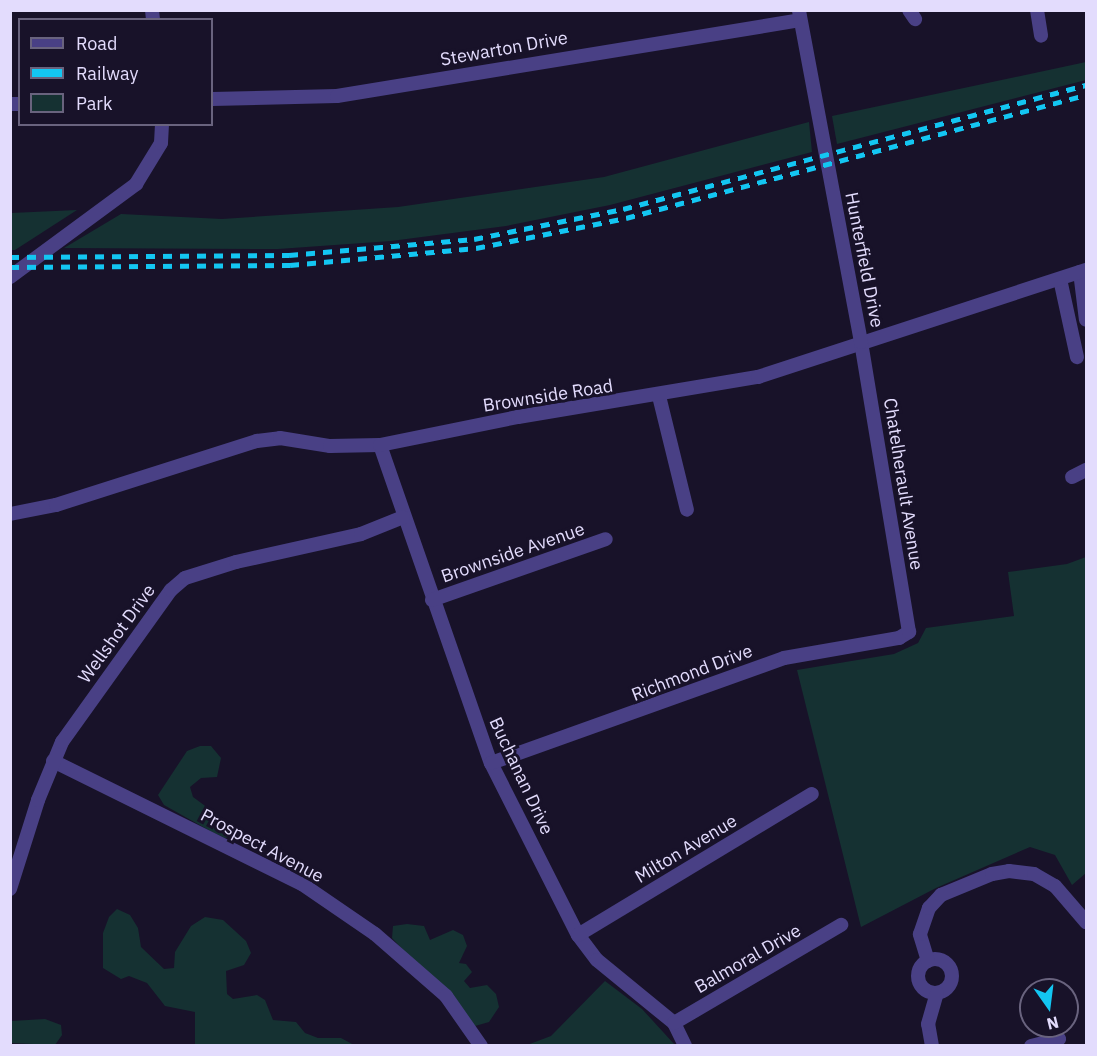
<!DOCTYPE html>
<style>
body{margin:0}
#map{position:relative;width:1097px;height:1056px;overflow:hidden;background:#181229;font-family:"IBM Plex Sans",sans-serif}
div>[style]{position:absolute}
.green>*{inset:0;background:#153132}
.minor>*{height:14px;margin:-7px;padding:0 7px;transform-origin:7px;border-radius:7px;background:#494085}
.minor>.ring{margin:-7px;padding:0;box-sizing:content-box;background:none;border:14px solid #494085;border-radius:50%}
.rail>*{height:4.5px;margin-top:-2.25px;transform-origin:0;background:repeating-linear-gradient(90deg,#13c6f2 0 9px,transparent 0 17px)}
span{translate:-50% -50%;white-space:nowrap;text-align:center;line-height:1.15;-webkit-text-stroke:6px #181229;paint-order:stroke}
.street-label{font-size:18px;color:#e3dcfd}
.frame{position:absolute;inset:0;border:12px solid #e3dcfd;pointer-events:none}
.legend{position:absolute;left:18px;top:18px;width:195px;height:108px;box-sizing:border-box;background:#181229;border:2px solid #69637e;margin:0;padding:8px 10px;list-style:none;font-size:18px;color:#e3dcfd}
.legend li{display:flex;align-items:center;gap:12px;height:30px}
.legend b{width:30px;border:2px solid #69637e}
.north{position:absolute;left:1019px;top:978px;width:60px;height:60px;box-sizing:border-box;background:#181229;border:2px solid #69637e;border-radius:50%;rotate:166deg;font-size:16px;font-weight:700;line-height:24px;text-align:center;color:#e3dcfd}
.north::after{content:'';display:block;margin:auto;width:21px;height:27px;background:#13c6f2;clip-path:polygon(50% 0,100% 100%,50% 72%,0 100%)}
</style>
<div id="map">
<div class="green">
<i style="clip-path:polygon(1086px 62px,1086px 80px,837px 144px,832px 116px)"></i>
<i style="clip-path:polygon(809px 122px,812px 152px,610px 205px,506px 226px,391px 241px,278px 249px,64px 248px,121px 214px,222px 219px,398px 207px,604px 177px)"></i>
<i style="clip-path:polygon(77px 210px,15px 250px,11px 250px,11px 213px)"></i>
<i style="clip-path:polygon(1086px 557px,1086px 873px,1072px 885px,1055px 855px,1030px 847px,936px 888px,861px 927px,797px 670px,894px 654px,918px 643px,926px 628px,1014px 616px,1008px 572px,1067px 564px)"></i>
<i style="clip-path:polygon(200px 746px,211px 746px,221px 758px,217px 777px,201px 778px,190px 787px,193px 797px,227px 822px,234px 835px,225px 838px,212px 832px,164px 805px,158px 795px,187px 751px)"></i>
<i style="clip-path:polygon(117px 909px,130px 915px,138px 928px,141px 947px,164px 969px,174px 968px,175px 952px,191px 926px,205px 917px,223px 920px,246px 941px,251px 953px,244px 965px,226px 971px,227px 994px,233px 999px,257px 995px,265px 1000px,273px 1020px,296px 1022px,305px 1033px,318px 1038px,341px 1038px,354px 1045px,195px 1045px,195px 1012px,165px 1006px,147px 983px,129px 976px,121px 979px,103px 968px,103px 933px,109px 917px)"></i>
<i style="clip-path:polygon(407px 924px,424px 926px,430px 940px,453px 930px,463px 935px,467px 946px,459px 963px,466px 964px,472px 972px,464px 981px,470px 988px,487px 985px,496px 994px,499px 1007px,489px 1022px,475px 1026px,392px 938px,393px 926px)"></i>
<i style="clip-path:polygon(605px 981px,642px 1009px,675px 1045px,527px 1045px,551px 1036px)"></i>
<i style="clip-path:polygon(45px 1019px,61px 1025px,62px 1035px,55px 1045px,11px 1043px,11px 1021px)"></i>
</div>
<div class="minor">
<i style="left:152px;top:10px;width:10px;rotate:84deg"></i>
<i style="left:909px;top:10px;width:11px;rotate:56deg"></i>
<i style="left:1037px;top:10px;width:26px;rotate:81deg"></i>
<i style="left:212px;top:99px;width:125px;rotate:-1.4deg"></i>
<i style="left:337px;top:96px;width:469px;rotate:-9.3deg"></i>
<i style="left:10px;top:104px;width:10px"></i>
<i style="left:1080px;top:272px;width:48px;rotate:82.9deg"></i>
<i style="left:10px;top:277px;width:157px;rotate:-36.4deg"></i>
<i style="left:136px;top:184px;width:48px;rotate:-58.6deg"></i>
<i style="left:161px;top:143px;width:19px;rotate:-87deg"></i>
<i style="left:1060px;top:279px;width:80px;rotate:77.7deg"></i>
<i style="left:659px;top:396px;width:117px;rotate:76.2deg"></i>
<i style="left:380px;top:445px;width:337px;rotate:70.8deg"></i>
<i style="left:491px;top:763px;width:193px;rotate:63.2deg"></i>
<i style="left:578px;top:935px;width:31px;rotate:53deg"></i>
<i style="left:597px;top:960px;width:99px;rotate:39.3deg"></i>
<i style="left:674px;top:1023px;width:25px;rotate:64deg"></i>
<i style="left:1072px;top:477px;width:16px;rotate:-27deg"></i>
<i style="left:10px;top:514px;width:47px;rotate:-11.1deg"></i>
<i style="left:56px;top:505px;width:211px;rotate:-17.7deg"></i>
<i style="left:257px;top:441px;width:23px;rotate:-7deg"></i>
<i style="left:280px;top:438px;width:51px;rotate:9.1deg"></i>
<i style="left:330px;top:446px;width:50px;rotate:-1.1deg"></i>
<i style="left:380px;top:445px;width:141px;rotate:-11.5deg"></i>
<i style="left:518px;top:417px;width:243px;rotate:-9.5deg"></i>
<i style="left:758px;top:377px;width:345px;rotate:-18.1deg"></i>
<i style="left:432px;top:600px;width:184px;rotate:-19.3deg"></i>
<i style="left:53px;top:761px;width:278px;rotate:26.3deg"></i>
<i style="left:302px;top:884px;width:88px;rotate:34.4deg"></i>
<i style="left:375px;top:934px;width:94px;rotate:41.1deg"></i>
<i style="left:446px;top:996px;width:61px;rotate:55deg"></i>
<i style="left:491px;top:763px;width:311px;rotate:-19.7deg"></i>
<i style="left:784px;top:658px;width:117px;rotate:-9.9deg"></i>
<i style="left:899px;top:638px;width:12px;rotate:-31deg"></i>
<i style="left:909px;top:632px;width:294px;rotate:-99.4deg"></i>
<i style="left:861px;top:342px;width:338px;rotate:-100.6deg"></i>
<i style="left:10px;top:889px;width:93px;rotate:-72.5deg"></i>
<i style="left:38px;top:800px;width:63px;rotate:-67.5deg"></i>
<i style="left:62px;top:742px;width:187px;rotate:-54.4deg"></i>
<i style="left:171px;top:590px;width:18px;rotate:-41deg"></i>
<i style="left:185px;top:578px;width:53px;rotate:-17.4deg"></i>
<i style="left:236px;top:562px;width:128px;rotate:-12.6deg"></i>
<i style="left:361px;top:534px;width:45px;rotate:-22deg"></i>
<i style="left:578px;top:935px;width:273px;rotate:-31.1deg"></i>
<i class="ring" style="left:918px;top:959px;width:20px;height:20px"></i>
<i style="left:928px;top:961px;width:28px;rotate:-107deg"></i>
<i style="left:920px;top:934px;width:28px;rotate:-71deg"></i>
<i style="left:929px;top:908px;width:18px;rotate:-47deg"></i>
<i style="left:941px;top:895px;width:55px;rotate:-22.4deg"></i>
<i style="left:992px;top:874px;width:17px;rotate:-10deg"></i>
<i style="left:1009px;top:871px;width:25px;rotate:7deg"></i>
<i style="left:1034px;top:874px;width:24px;rotate:30deg"></i>
<i style="left:1055px;top:886px;width:48px;rotate:49.3deg"></i>
<i style="left:674px;top:1023px;width:194px;rotate:-30.4deg"></i>
<i style="left:932px;top:1046px;width:22px;rotate:-100deg"></i>
<i style="left:928px;top:1024px;width:32px;rotate:-74deg"></i>
<i style="left:1031px;top:1046px;width:29px;rotate:-14deg"></i>
</div>
<div class="rail">
<i style="left:10px;top:257px;width:279px;rotate:-0.4deg"></i>
<i style="left:289px;top:255px;width:186px;rotate:-4.9deg"></i>
<i style="left:474px;top:239px;width:152px;rotate:-11.4deg"></i>
<i style="left:623px;top:209px;width:479px;rotate:-15deg"></i>
<i style="left:10px;top:267px;width:280px;rotate:-0.4deg"></i>
<i style="left:290px;top:265px;width:187px;rotate:-5.2deg"></i>
<i style="left:476px;top:248px;width:153px;rotate:-11.3deg"></i>
<i style="left:626px;top:218px;width:476px;rotate:-15deg"></i>
</div>
<div class="street-label">
<span style="left:504px;top:49px;rotate:-10deg">Stewarton Drive</span>
<span style="left:864px;top:260px;rotate:79deg">Hunterfield Drive</span>
<span style="left:548px;top:396px;rotate:-9deg">Brownside Road</span>
<span style="left:903px;top:484px;rotate:81deg">Chatelherault Avenue</span>
<span style="left:513px;top:553px;rotate:-19deg">Brownside Avenue</span>
<span style="left:117px;top:634px;rotate:-54deg">Wellshot Drive</span>
<span style="left:692px;top:673px;rotate:-21deg">Richmond Drive</span>
<span style="left:521px;top:776px;rotate:65deg">Buchanan Drive</span>
<span style="left:262px;top:846px;rotate:28deg">Prospect Avenue</span>
<span style="left:686px;top:849px;rotate:-31deg">Milton Avenue</span>
<span style="left:748px;top:959px;rotate:-30deg">Balmoral Drive</span>
</div>
<div class="frame"></div>
<ul class="legend">
<li><b style="height:8px;background:#494085"></b>Road</li>
<li><b style="height:8px;background:#13c6f2"></b>Railway</li>
<li><b style="height:16px;background:#153132"></b>Park</li>
</ul>
<div class="north">N</div>
</div>
